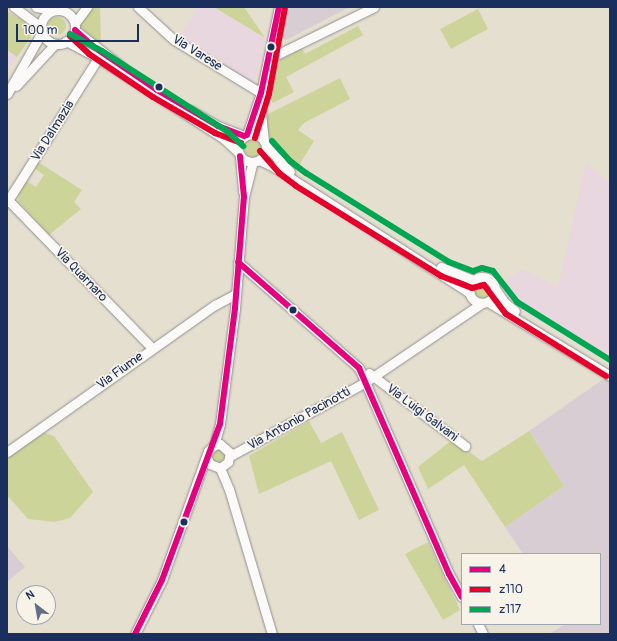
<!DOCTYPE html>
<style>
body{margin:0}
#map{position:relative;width:617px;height:641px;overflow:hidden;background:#e5dfcf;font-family:Pangolin,sans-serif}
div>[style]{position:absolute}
.built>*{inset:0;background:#e8d7df}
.industrial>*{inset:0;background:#d7cdd3}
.green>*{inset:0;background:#cdd49a}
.round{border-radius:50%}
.roads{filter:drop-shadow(0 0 1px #909090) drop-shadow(0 0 1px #909090)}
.minor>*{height:9px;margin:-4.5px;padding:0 4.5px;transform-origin:4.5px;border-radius:4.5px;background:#fbfaf8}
.minor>.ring{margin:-4.5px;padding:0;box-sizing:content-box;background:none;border:9px solid #fbfaf8;border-radius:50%}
.bus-1>*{height:6px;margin:-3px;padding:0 3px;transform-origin:3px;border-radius:3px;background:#e5007d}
.bus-2>*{height:6px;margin:-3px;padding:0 3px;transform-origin:3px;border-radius:3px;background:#e4002b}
.bus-3>*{height:6px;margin:-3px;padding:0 3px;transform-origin:3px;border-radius:3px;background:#00a651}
.dots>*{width:11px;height:11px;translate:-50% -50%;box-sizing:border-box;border:2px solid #f7f3e8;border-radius:50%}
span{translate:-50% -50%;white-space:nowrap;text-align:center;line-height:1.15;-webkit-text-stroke:3.5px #f7f3e8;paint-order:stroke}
.street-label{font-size:13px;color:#1b2f5e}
.frame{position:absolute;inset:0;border:8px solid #1b2f5e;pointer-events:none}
.legend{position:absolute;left:461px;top:553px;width:140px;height:72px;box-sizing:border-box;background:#f7f3e8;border:1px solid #9fa5b1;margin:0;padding:5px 7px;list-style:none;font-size:12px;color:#1b2f5e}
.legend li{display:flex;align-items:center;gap:8px;height:20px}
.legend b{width:20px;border:1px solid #9fa5b1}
.north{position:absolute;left:16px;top:585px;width:40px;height:40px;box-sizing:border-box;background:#f7f3e8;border:1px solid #9fa5b1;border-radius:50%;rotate:329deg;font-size:11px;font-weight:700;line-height:16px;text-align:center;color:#1b2f5e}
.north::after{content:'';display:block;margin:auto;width:14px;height:18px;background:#626d86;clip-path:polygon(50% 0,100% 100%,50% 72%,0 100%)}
.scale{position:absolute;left:16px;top:24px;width:123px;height:18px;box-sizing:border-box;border:2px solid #1b2f5e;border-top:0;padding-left:5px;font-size:12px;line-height:14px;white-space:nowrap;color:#1b2f5e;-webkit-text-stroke:3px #f7f3e8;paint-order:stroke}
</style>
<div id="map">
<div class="built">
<i style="clip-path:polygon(198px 7px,214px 7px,265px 38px,254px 84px,179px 38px)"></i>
<i style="clip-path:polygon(7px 50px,17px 57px,7px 71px)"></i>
<i style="clip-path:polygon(586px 163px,610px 183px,610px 362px,512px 305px,501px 286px,521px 269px,558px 287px)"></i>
</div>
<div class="industrial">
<i style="clip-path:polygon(285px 7px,350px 7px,286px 40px,279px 36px)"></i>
<i style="clip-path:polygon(605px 378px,610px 382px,610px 634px,549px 634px,566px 624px,600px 624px,600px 554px,523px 554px,505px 527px,564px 486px,529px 431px)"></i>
<i style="clip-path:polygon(7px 546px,25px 567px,7px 582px)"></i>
</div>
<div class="green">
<i style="clip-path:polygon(92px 7px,100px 7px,101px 43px,99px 45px,81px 30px,80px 26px,80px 21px)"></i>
<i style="clip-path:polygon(214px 7px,244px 7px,265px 38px)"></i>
<i style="clip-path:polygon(478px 9px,488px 29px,451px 49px,440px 29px)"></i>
<i style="clip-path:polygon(7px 11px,27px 23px,32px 30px,31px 37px,17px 57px,7px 50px)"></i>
<i class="round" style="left:48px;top:17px;width:18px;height:18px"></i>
<i style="clip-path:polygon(358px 26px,363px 35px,286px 77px,294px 92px,273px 103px,271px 101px,279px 61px,302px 48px,305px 54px)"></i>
<i style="clip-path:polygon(340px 78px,350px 99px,304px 123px,298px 130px,314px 141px,295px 172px,272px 145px,266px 133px,264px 116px)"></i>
<i class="round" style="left:244px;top:139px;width:18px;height:18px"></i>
<i style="clip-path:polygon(38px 162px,82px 190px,74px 202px,81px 209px,49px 235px,18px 201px,19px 194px,26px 181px,36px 187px,44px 175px,34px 168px)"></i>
<i class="round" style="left:474px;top:281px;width:18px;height:18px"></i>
<i style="clip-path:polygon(309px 421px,321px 443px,342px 432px,379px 510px,359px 520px,331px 461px,259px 494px,249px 456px)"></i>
<i style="clip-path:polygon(529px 431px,564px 486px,505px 527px,464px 465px,428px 489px,418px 467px,452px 440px,482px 461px)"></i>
<i style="clip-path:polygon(42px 432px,54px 436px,93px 492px,70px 518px,55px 522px,28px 519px,7px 495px,7px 458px)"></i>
<i class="round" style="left:211px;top:449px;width:14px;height:14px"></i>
<i style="clip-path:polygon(428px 542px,460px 610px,443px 620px,405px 554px)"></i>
</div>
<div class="roads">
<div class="minor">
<i style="left:14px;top:7px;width:34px;rotate:37deg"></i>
<i style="left:36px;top:7px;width:17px;rotate:10deg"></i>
<i style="left:138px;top:7px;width:49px;rotate:42.5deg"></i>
<i style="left:174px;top:40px;width:102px;rotate:31.3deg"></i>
<i class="ring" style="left:41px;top:10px;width:25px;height:25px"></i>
<i style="left:75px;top:23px;width:20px;rotate:-53deg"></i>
<i style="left:75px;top:30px;width:60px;rotate:38.2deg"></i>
<i style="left:66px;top:41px;width:36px;rotate:28deg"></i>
<i style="left:98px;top:58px;width:150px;rotate:32.7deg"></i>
<i style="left:224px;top:139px;width:19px;rotate:43deg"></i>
<i style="left:268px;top:59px;width:118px;rotate:-26.1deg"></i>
<i style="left:16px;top:86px;width:57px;rotate:-47.1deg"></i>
<i style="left:7px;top:94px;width:71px;rotate:-60.6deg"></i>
<i style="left:260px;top:103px;width:38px;rotate:84deg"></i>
<i style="left:190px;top:110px;width:32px;rotate:30deg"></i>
<i style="left:218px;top:126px;width:28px;rotate:21deg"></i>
<i class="ring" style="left:238px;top:134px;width:19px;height:19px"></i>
<i style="left:247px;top:135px;width:44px;rotate:-71.6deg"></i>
<i style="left:261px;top:93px;width:88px;rotate:-78.2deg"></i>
<i style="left:266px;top:146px;width:35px;rotate:47deg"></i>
<i style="left:240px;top:156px;width:36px;rotate:85deg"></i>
<i style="left:259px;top:160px;width:14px;rotate:25deg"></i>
<i style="left:272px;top:166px;width:235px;rotate:32.7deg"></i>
<i style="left:9px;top:201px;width:205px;rotate:45.8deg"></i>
<i style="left:7px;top:202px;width:170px;rotate:-57.7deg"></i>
<i style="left:238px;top:262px;width:161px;rotate:41.2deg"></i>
<i style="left:359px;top:368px;width:225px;rotate:66.4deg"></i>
<i style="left:449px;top:574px;width:26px;rotate:61deg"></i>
<i style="left:441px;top:267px;width:35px;rotate:22deg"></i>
<i class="ring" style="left:469px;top:277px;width:17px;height:17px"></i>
<i style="left:496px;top:290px;width:14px;rotate:56deg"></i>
<i style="left:504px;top:302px;width:14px;rotate:39deg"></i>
<i style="left:488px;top:302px;width:143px;rotate:31.2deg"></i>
<i style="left:369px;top:373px;width:121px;rotate:37.2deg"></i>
<i style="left:214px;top:445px;width:22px;rotate:-74deg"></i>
<i style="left:220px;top:424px;width:117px;rotate:-82.6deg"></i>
<i style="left:235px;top:308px;width:111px;rotate:-85.4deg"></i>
<i style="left:244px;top:197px;width:36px;rotate:-76deg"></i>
<i style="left:7px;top:452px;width:255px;rotate:-35.3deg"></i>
<i style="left:215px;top:305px;width:24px;rotate:-28deg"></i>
<i style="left:230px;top:456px;width:153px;rotate:-28.6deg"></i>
<i style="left:364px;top:383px;width:143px;rotate:-34.1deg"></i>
<i style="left:220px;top:468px;width:23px;rotate:67deg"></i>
<i style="left:229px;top:489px;width:151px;rotate:73.5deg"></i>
<i style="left:478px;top:624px;width:11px;rotate:63deg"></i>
<i style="left:135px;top:634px;width:60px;rotate:-63.4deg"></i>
<i style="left:162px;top:580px;width:137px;rotate:-70.4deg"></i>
<i style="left:208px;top:451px;width:8px;rotate:-45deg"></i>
<i style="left:214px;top:445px;width:6px;rotate:-9deg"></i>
<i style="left:220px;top:444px;width:13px;rotate:42deg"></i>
<i style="left:230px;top:453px;width:9px;rotate:103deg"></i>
<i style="left:228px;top:462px;width:10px;rotate:143deg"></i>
<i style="left:220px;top:468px;width:11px;rotate:-158deg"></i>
<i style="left:210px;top:464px;width:7px;rotate:-117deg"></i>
</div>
</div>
<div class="bus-1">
<i style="left:75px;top:30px;width:25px;rotate:42deg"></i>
<i style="left:94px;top:47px;width:76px;rotate:34.3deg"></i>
<i style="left:157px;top:90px;width:71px;rotate:30.5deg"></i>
<i style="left:218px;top:126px;width:28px;rotate:21deg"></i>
<i style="left:247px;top:135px;width:44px;rotate:-71.6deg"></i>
<i style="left:261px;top:93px;width:88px;rotate:-78.2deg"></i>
<i style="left:238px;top:262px;width:161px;rotate:41.2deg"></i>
<i style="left:359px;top:368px;width:225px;rotate:66.4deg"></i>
<i style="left:449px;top:574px;width:26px;rotate:61deg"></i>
<i style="left:135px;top:634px;width:60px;rotate:-63.4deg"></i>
<i style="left:162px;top:580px;width:166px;rotate:-69.6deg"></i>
<i style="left:220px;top:424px;width:117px;rotate:-82.6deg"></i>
<i style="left:235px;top:308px;width:111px;rotate:-85.4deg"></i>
<i style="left:244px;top:197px;width:41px;rotate:-95.6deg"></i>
</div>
<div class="bus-2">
<i style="left:70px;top:36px;width:26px;rotate:43deg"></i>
<i style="left:89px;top:54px;width:77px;rotate:33.9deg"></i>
<i style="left:153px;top:97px;width:72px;rotate:30.1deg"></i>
<i style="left:215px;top:133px;width:28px;rotate:21deg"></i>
<i style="left:255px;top:138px;width:46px;rotate:-72.3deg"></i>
<i style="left:269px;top:94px;width:87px;rotate:-79.5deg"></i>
<i style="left:260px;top:151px;width:29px;rotate:49deg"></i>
<i style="left:279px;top:173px;width:21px;rotate:37deg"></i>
<i style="left:296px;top:186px;width:171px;rotate:31.8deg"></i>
<i style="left:441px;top:276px;width:33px;rotate:21deg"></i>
<i style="left:472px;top:288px;width:12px;rotate:-14deg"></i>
<i style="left:484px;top:285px;width:36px;rotate:53deg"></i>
<i style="left:506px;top:314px;width:118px;rotate:31.8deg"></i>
</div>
<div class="bus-3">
<i style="left:70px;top:34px;width:36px;rotate:28deg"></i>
<i style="left:102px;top:51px;width:150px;rotate:32.7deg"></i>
<i style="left:228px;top:132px;width:21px;rotate:43deg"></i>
<i style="left:272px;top:141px;width:27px;rotate:48deg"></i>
<i style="left:290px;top:161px;width:20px;rotate:37deg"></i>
<i style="left:306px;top:173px;width:168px;rotate:31.9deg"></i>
<i style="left:449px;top:262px;width:26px;rotate:21deg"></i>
<i style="left:473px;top:271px;width:9px;rotate:-18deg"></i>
<i style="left:482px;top:268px;width:11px;rotate:15deg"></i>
<i style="left:493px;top:271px;width:39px;rotate:52deg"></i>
<i style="left:517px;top:302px;width:110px;rotate:31.9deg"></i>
</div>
<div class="dots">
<i style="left:271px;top:47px;background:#1b2f5e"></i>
<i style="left:159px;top:87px;background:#1b2f5e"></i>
<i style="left:293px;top:310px;background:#1b2f5e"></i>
<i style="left:184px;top:522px;background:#1b2f5e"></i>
</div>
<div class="street-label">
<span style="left:197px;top:53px;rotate:32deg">Via Varese</span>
<span style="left:53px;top:131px;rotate:-58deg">Via Dalmazia</span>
<span style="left:81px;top:275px;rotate:46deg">Via Quarnaro</span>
<span style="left:120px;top:371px;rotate:-36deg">Via Fiume</span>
<span style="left:422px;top:413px;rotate:37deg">Via Luigi Galvani</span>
<span style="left:299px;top:419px;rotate:-29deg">Via Antonio Pacinotti</span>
</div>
<div class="frame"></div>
<ul class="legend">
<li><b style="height:5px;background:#e5007d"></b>4</li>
<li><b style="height:5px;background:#e4002b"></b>z110</li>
<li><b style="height:5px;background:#00a651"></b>z117</li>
</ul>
<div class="north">N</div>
<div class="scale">100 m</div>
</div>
